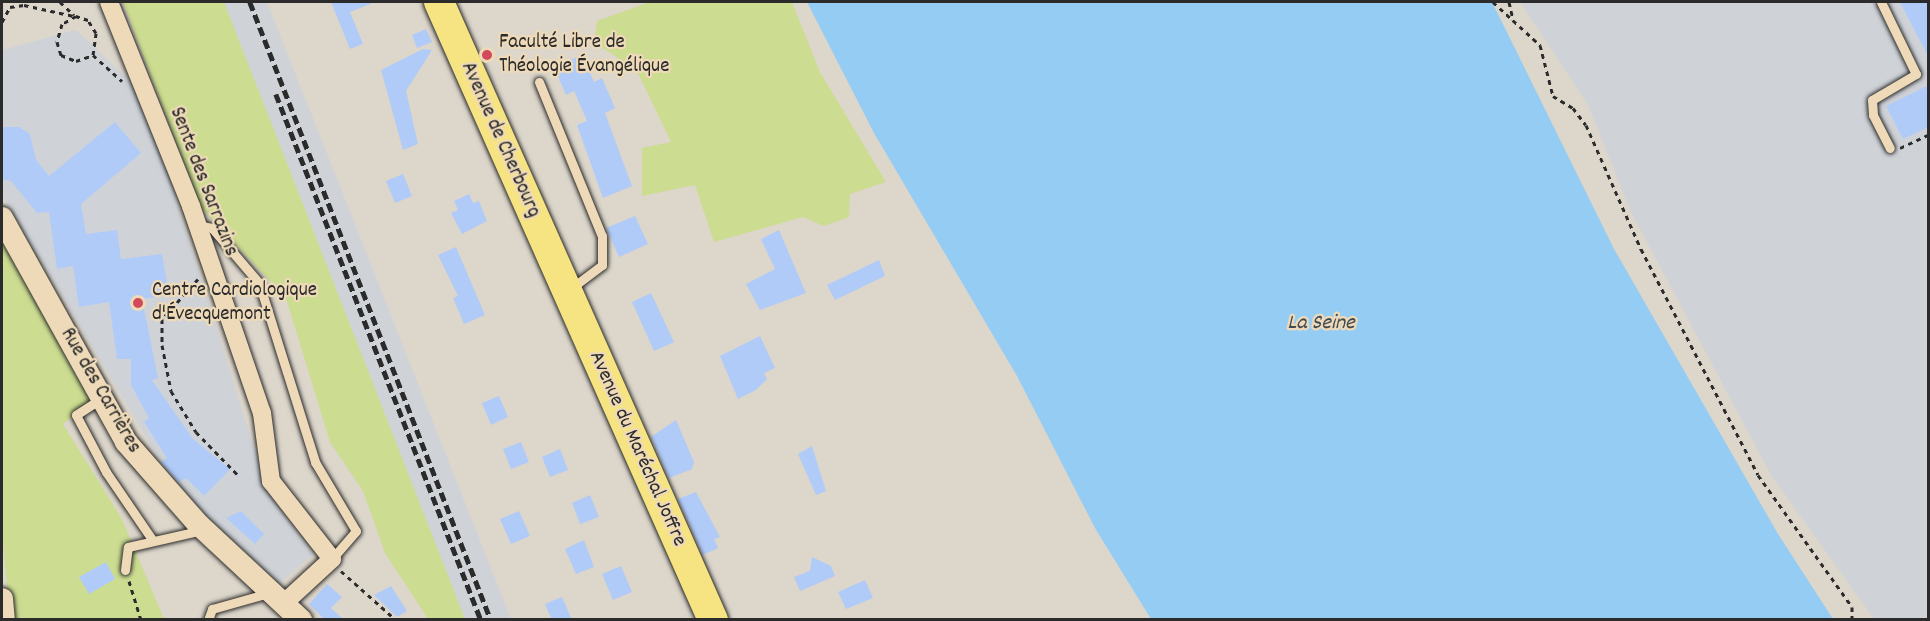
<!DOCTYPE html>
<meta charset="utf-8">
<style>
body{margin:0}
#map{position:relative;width:1930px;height:621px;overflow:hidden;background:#dcd6cb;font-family:Dekko,sans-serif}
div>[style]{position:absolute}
.built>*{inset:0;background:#cfd3d8}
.green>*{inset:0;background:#ccdc90}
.water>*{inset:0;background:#94ccf3}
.building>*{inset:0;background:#b1cbf8}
.path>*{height:3px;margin-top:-1.5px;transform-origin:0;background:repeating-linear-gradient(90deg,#2b2b2b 0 4.5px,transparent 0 9px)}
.roads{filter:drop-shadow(0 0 2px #2b2b2b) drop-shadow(0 0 2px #2b2b2b)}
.service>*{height:9px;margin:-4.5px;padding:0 4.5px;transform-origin:4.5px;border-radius:4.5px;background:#eedab8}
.minor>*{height:18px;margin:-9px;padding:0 9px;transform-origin:9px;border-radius:9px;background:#eedab8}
.tertiary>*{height:22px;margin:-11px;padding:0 11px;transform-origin:11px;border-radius:11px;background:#eedab8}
.primary>*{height:30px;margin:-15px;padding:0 15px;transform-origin:15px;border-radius:15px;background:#f6e381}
.rail>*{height:4.5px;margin-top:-2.25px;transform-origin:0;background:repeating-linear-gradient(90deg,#2b2b2b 0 9px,transparent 0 13.5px)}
.dots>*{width:16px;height:16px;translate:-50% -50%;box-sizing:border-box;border:3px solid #eedab8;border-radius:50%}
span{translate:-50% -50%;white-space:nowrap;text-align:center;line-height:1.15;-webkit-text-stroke:4.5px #eedab8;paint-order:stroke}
.poi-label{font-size:21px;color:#2b2b2b}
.left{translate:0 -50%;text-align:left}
.street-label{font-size:21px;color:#2b2b2b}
.water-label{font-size:22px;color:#404b53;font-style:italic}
.frame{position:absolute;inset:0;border:3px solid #2b2b2b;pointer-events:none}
</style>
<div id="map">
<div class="built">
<i style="clip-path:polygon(210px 2px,267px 2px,511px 619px,457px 619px)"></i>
<i style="clip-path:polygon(1520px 2px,1928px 2px,1928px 619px,1874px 619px,1771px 475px,1630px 210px,1588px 105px)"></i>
<i style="clip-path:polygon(76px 30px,143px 93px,268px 493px,314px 554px,278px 584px,186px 504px,2px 195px,2px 50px)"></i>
</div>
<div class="green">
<i style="clip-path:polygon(123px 2px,224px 2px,465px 619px,428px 619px,385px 553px,363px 491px,330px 442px,286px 298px,200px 207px)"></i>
<i style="clip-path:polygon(650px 2px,792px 2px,820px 72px,886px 182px,850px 194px,849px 217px,824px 226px,803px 217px,714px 242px,695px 185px,642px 196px,642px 148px,671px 142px,637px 71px,594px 42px,597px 21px)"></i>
<i style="clip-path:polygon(2px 234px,92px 401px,63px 424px,122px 519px,164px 619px,10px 619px,2px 531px)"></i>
</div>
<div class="water">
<i style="clip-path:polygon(807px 2px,1492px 2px,1614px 249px,1778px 534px,1833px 619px,1151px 619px,1095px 528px,1017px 376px,874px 133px)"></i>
</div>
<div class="building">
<i style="clip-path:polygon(331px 2px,375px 2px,350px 12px,363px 44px,350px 49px)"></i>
<i style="clip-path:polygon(1900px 2px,1929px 2px,1929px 58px)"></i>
<i style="clip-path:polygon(426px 29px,432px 42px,417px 48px,412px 35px)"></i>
<i style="clip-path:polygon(423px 49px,432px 50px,406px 91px,418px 144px,403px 150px,381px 70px)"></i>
<i style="clip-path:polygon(582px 55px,594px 82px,602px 78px,615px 108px,605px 113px,632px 186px,603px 198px,577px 125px,587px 121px,574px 91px,566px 95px,554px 67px)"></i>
<i style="clip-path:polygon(1929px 85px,1929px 127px,1903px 139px,1886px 106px)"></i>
<i style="clip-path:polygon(115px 122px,141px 153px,81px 204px,86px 234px,117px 230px,121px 259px,162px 254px,169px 295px,142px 299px,158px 378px,152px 380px,193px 439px,230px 469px,204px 496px,186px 478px,179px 482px,161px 462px,167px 458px,144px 422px,149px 418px,131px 385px,131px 359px,117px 359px,109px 302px,79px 307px,73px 266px,57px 269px,49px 212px,37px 213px,11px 181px,2px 179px,2px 127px,19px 127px,30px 134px,36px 160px,49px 176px)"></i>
<i style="clip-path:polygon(403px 174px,412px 196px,395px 203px,386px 181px)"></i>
<i style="clip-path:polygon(469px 194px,473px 203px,479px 201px,487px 221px,462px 234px,451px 213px,458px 210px,454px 201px)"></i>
<i style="clip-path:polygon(635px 216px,648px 244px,619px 257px,606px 228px)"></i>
<i style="clip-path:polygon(779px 230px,806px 293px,760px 310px,746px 284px,775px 269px,761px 239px)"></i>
<i style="clip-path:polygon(456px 247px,485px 315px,464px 324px,453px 298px,458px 296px,438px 255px)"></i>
<i style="clip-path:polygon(879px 260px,885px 276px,835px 300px,827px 285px)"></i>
<i style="clip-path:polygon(651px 293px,674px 342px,654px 351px,632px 302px)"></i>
<i style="clip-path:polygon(760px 336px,775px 368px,764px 373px,767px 379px,756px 390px,738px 399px,720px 356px)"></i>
<i style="clip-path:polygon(499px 396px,508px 417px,491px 425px,482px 403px)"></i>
<i style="clip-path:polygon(676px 420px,694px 462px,692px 469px,669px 478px,651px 437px)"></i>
<i style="clip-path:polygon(521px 442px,529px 462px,511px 469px,503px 449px)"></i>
<i style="clip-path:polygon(812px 446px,826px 491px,816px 495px,798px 454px)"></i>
<i style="clip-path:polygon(560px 449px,568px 470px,550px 477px,542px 457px)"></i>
<i style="clip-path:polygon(696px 492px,720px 537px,714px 539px,718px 548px,703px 555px,678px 499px)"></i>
<i style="clip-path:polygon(590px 495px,599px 517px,580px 524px,572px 503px)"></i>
<i style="clip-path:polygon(241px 511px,264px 534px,255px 544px,226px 518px)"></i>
<i style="clip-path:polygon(519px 511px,530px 536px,511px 544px,500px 519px)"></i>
<i style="clip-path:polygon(584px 540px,594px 567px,576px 574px,565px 549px)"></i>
<i style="clip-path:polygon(812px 557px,831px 566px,835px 576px,800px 591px,794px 577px,810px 571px)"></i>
<i style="clip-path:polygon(106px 562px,115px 579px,89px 594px,79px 577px)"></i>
<i style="clip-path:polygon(621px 566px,632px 592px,613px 600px,602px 574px)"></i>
<i style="clip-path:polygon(865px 580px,873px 598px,846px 609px,838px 592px)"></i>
<i style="clip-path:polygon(327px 584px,342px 597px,331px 608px,344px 620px,325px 620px,309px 604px)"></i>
<i style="clip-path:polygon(391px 586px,407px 611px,397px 617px,374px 595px)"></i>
<i style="clip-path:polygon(562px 597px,572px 620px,552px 620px,545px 604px)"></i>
</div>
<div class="path">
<i style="left:60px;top:2px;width:19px;rotate:43deg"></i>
<i style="left:1493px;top:2px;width:64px;rotate:42.5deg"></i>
<i style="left:1540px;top:45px;width:53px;rotate:75.7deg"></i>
<i style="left:1553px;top:96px;width:23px;rotate:31deg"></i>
<i style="left:1573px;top:108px;width:21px;rotate:53deg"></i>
<i style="left:1586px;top:125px;width:136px;rotate:66.1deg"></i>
<i style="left:1641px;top:249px;width:254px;rotate:62.6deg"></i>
<i style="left:1758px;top:475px;width:162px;rotate:54.5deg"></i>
<i style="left:1852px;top:607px;width:13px;rotate:90deg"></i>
<i style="left:1509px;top:2px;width:18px;rotate:77deg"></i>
<i style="left:2px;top:22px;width:17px;rotate:-62deg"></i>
<i style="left:10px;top:7px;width:14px;rotate:-8deg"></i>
<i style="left:24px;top:5px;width:51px;rotate:12.4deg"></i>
<i style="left:93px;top:55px;width:22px;rotate:-82deg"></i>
<i style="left:96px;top:33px;width:15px;rotate:-122deg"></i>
<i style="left:88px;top:20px;width:13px;rotate:-162deg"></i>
<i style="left:76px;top:16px;width:16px;rotate:150deg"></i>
<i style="left:62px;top:24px;width:19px;rotate:106deg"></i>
<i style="left:57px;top:42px;width:14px;rotate:73deg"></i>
<i style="left:61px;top:55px;width:16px;rotate:22deg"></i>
<i style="left:76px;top:61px;width:18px;rotate:-19deg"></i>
<i style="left:93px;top:55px;width:39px;rotate:42deg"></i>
<i style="left:1900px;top:148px;width:31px;rotate:-25deg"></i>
<i style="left:198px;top:279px;width:54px;rotate:132deg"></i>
<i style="left:162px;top:319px;width:26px;rotate:90deg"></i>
<i style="left:162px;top:345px;width:47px;rotate:78.9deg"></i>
<i style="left:171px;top:391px;width:48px;rotate:58.6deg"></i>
<i style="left:196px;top:432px;width:59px;rotate:45.7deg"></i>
<i style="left:341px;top:571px;width:74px;rotate:41.7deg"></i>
<i style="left:129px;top:581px;width:41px;rotate:72.9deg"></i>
</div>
<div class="roads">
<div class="service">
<i style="left:1881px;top:2px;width:80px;rotate:64.1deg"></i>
<i style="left:1916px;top:74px;width:51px;rotate:149.4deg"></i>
<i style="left:1872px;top:100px;width:15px;rotate:86deg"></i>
<i style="left:1873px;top:115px;width:37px;rotate:63deg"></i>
<i style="left:539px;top:82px;width:166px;rotate:67.8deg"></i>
<i style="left:602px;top:236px;width:29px;rotate:90deg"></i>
<i style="left:602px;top:265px;width:39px;rotate:143deg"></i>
<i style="left:197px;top:225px;width:15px;rotate:11deg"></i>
<i style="left:212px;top:228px;width:72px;rotate:49.5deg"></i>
<i style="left:259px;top:283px;width:188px;rotate:72.6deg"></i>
<i style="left:315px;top:462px;width:80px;rotate:59.3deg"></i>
<i style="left:356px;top:531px;width:37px;rotate:131deg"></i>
<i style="left:102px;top:398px;width:31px;rotate:147deg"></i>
<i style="left:76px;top:415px;width:64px;rotate:62.2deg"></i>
<i style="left:106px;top:472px;width:83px;rotate:55.7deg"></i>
<i style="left:125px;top:570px;width:23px;rotate:-83deg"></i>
<i style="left:128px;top:547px;width:76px;rotate:-12.9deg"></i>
<i style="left:208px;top:620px;width:12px;rotate:-70deg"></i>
<i style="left:212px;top:609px;width:59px;rotate:-15.7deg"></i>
</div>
<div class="minor">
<i style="left:109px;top:2px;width:220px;rotate:68.1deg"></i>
<i style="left:191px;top:206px;width:219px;rotate:71.1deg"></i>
<i style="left:262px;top:413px;width:69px;rotate:82.5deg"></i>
<i style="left:271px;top:481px;width:99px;rotate:52deg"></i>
<i style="left:332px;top:559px;width:67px;rotate:137.4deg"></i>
</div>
<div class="tertiary">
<i style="left:2px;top:218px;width:256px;rotate:61deg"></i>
<i style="left:126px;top:442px;width:109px;rotate:48.7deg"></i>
<i style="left:198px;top:524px;width:141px;rotate:43deg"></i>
<i style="left:2px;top:599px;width:21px;rotate:85deg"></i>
</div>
<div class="primary">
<i style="left:439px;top:2px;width:676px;rotate:66.09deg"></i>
</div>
</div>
<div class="rail">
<i style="left:250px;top:2px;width:663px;rotate:68.7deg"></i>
<i style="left:276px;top:94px;width:565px;rotate:68.71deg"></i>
</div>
<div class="dots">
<i style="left:487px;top:55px;background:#d1495b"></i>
<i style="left:138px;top:303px;background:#d1495b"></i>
</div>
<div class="poi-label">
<span class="left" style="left:499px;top:55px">Faculté Libre de<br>Théologie Évangélique</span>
<span class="left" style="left:152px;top:303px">Centre Cardiologique<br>d'Évecquemont</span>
</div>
<div class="street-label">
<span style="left:500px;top:140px;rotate:66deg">Avenue de Cherbourg</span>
<span style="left:203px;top:182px;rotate:69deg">Sente des Sarrazins</span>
<span style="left:100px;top:391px;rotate:60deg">Rue des Carrières</span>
<span style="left:637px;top:449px;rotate:66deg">Avenue du Maréchal Joffre</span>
</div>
<div class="water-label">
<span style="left:1321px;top:324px">La Seine</span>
</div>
<div class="frame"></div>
</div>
